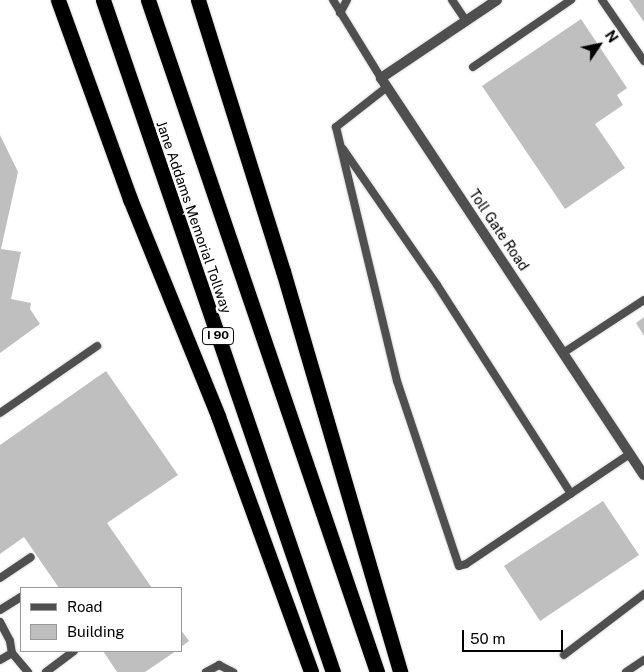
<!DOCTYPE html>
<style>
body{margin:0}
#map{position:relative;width:644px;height:672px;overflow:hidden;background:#fff;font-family:"Public Sans",sans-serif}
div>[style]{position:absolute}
.building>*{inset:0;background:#bfbfbf}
.roads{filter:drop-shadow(0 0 1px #dbdbdb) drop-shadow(0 0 1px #dbdbdb)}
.lane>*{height:8px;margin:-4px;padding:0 4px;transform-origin:4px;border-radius:4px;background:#4f4f4f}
.street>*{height:10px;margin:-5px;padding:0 5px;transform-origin:5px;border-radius:5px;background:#4f4f4f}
.highway>*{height:15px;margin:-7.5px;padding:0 7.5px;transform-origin:7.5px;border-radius:7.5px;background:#000}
span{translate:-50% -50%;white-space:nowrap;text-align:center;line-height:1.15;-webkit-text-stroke:5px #fff;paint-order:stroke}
.shield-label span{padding:1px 4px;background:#fff;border:1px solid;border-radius:4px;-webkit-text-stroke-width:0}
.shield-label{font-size:12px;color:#000;font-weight:700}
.street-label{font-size:14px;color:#000}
.legend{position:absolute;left:20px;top:587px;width:162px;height:65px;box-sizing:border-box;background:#fff;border:1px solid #999;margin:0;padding:6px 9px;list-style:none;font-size:15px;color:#000}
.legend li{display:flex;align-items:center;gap:10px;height:25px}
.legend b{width:25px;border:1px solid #999}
.north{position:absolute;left:574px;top:20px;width:50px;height:50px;-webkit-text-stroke:4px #fff;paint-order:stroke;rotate:56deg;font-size:14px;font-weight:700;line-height:20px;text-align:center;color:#000}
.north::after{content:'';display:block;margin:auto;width:18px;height:22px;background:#000;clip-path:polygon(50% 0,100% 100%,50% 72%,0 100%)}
.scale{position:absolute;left:462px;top:630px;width:101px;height:22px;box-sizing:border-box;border:2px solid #000;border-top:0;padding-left:6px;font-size:15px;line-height:18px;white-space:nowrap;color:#000;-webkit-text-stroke:4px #fff;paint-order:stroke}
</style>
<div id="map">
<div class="building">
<i style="clip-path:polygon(629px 0,644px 0,644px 22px)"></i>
<i style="clip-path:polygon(581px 19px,627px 88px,617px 95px,623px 105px,595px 124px,625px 168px,565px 209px,482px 86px)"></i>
<i style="clip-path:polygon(0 135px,18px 172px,1px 249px,21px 252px,11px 299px,31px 303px,30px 309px,40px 324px,0 353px)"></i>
<i style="clip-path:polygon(644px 317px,644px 336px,636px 323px)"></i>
<i style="clip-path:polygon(106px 371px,178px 475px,107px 523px,152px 588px,59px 588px,24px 537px,0 554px,0 445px)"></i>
<i style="clip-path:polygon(603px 501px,639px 555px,540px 621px,504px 566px)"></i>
<i style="clip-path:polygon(181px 630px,189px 641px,181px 647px)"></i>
<i style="clip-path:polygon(103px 651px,176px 651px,145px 672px,117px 672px)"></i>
</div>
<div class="roads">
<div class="lane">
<i style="left:333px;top:0;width:92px;rotate:58.4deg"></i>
<i style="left:452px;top:0;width:25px;rotate:56deg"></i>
<i style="left:602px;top:0;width:74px;rotate:55.5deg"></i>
<i style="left:340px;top:13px;width:15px;rotate:-62deg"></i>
<i style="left:473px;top:67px;width:119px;rotate:-34.4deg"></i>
<i style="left:387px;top:87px;width:65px;rotate:141.9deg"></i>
<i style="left:336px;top:127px;width:261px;rotate:76.5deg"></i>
<i style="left:397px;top:381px;width:195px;rotate:71.5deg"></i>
<i style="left:459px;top:566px;width:7px;rotate:-16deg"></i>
<i style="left:466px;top:564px;width:197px;rotate:-33.9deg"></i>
<i style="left:343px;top:149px;width:165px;rotate:55.3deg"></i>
<i style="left:437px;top:285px;width:248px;rotate:57.3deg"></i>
<i style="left:563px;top:353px;width:97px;rotate:-33.2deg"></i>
<i style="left:0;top:413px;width:118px;rotate:-34.6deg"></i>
<i style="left:0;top:578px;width:37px;rotate:-34deg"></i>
<i style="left:0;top:610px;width:25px;rotate:-32deg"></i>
<i style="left:0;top:622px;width:21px;rotate:62deg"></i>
<i style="left:10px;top:641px;width:12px;rotate:81deg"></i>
<i style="left:12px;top:653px;width:25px;rotate:50deg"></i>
<i style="left:564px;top:655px;width:101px;rotate:-37.3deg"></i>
<i style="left:0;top:660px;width:14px;rotate:-30deg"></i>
<i style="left:46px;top:672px;width:35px;rotate:-37deg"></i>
<i style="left:206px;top:672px;width:15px;rotate:-28deg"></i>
<i style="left:219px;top:665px;width:16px;rotate:27deg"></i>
<i style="left:626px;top:672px;width:22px;rotate:-34deg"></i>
</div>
<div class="street">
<i style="left:497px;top:0;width:140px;rotate:146.1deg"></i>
<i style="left:381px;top:78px;width:476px;rotate:56.5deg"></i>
</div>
<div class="highway">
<i style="left:58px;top:0;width:212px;rotate:70.1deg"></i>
<i style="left:130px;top:199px;width:234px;rotate:67.9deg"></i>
<i style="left:218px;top:416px;width:272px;rotate:70deg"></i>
<i style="left:103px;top:0;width:710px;rotate:71.11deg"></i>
<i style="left:148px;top:0;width:710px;rotate:71.18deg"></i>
<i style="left:198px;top:0;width:284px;rotate:72.6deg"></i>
<i style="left:283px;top:271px;width:418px;rotate:73.7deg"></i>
</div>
</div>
<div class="shield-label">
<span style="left:218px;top:336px">I 90</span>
</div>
<div class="street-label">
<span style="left:194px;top:217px;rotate:71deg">Jane Addams Memorial Tollway</span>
<span style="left:499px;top:230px;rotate:56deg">Toll Gate Road</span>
</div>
<ul class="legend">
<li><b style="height:6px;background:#4f4f4f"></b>Road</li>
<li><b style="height:14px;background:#bfbfbf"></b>Building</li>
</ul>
<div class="north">N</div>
<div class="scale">50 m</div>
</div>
